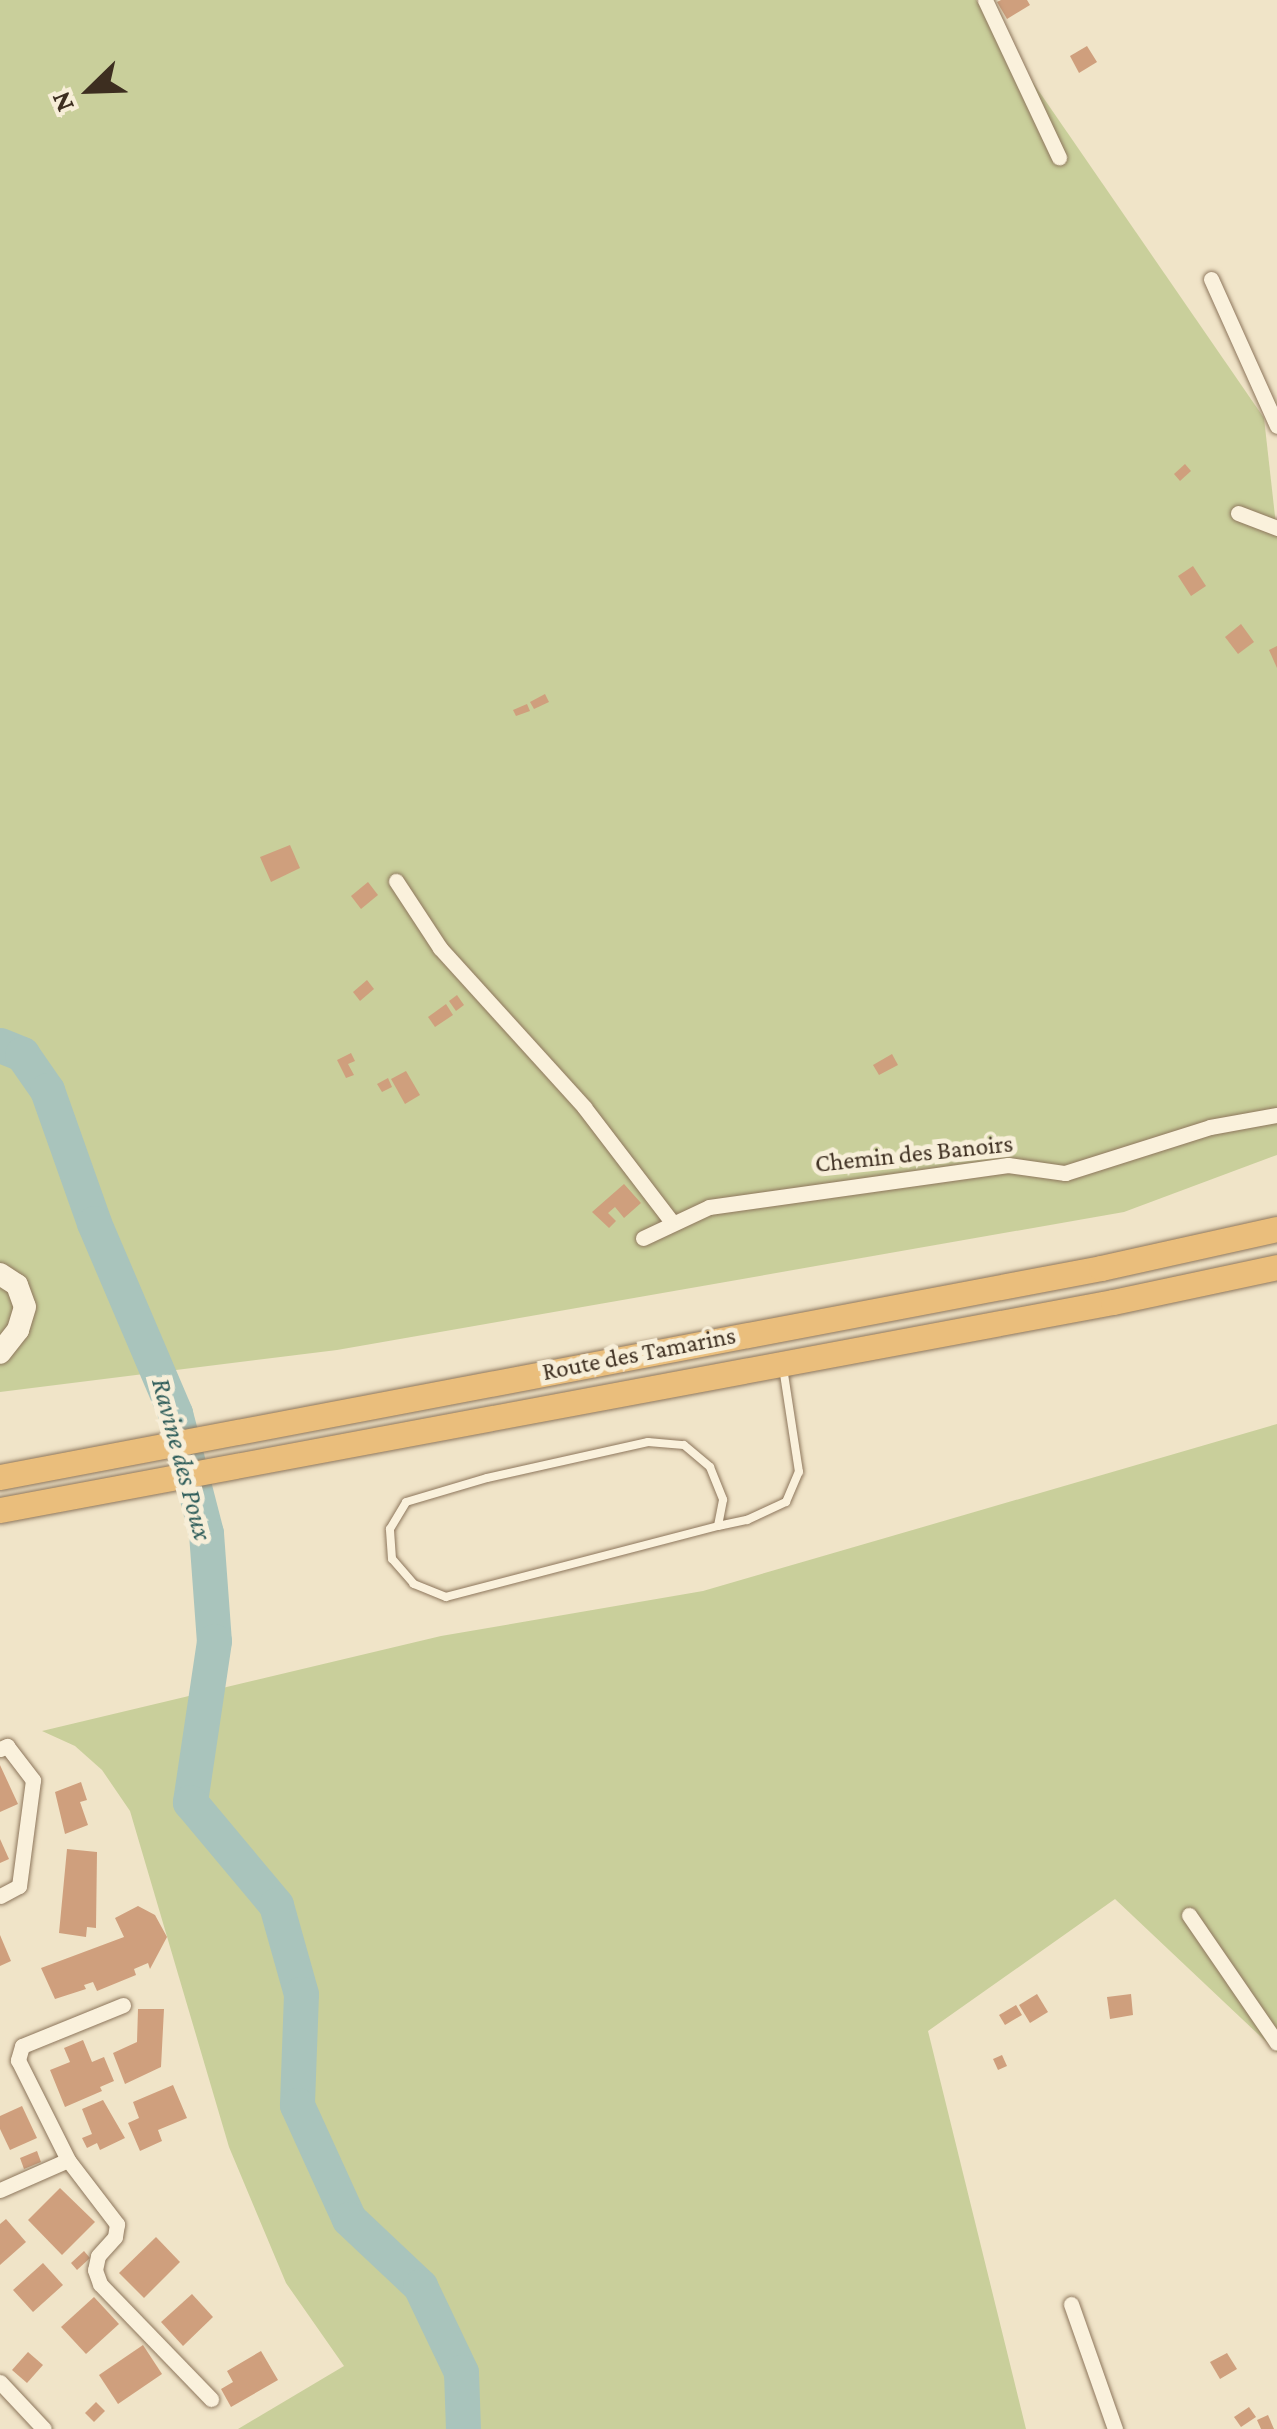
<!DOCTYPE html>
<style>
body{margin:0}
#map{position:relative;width:1277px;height:2429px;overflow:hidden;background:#f0e4c8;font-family:"Crimson Pro",serif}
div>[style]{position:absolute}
.green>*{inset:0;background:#c9cf9b}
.river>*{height:35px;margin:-17.5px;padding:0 17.5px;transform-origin:17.5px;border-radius:17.5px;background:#a9c4bc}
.building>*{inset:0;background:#cf9f7d}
.roads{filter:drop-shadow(0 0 2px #8d765c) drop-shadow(0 0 2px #8d765c)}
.service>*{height:8px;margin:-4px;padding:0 4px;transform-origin:4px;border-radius:4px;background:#faf1dc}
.minor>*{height:15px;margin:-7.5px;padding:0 7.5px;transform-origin:7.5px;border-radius:7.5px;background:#faf1dc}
.secondary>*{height:22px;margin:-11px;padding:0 11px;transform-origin:11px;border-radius:11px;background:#faf1dc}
.trunk>*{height:25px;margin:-12.5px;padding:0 12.5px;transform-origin:12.5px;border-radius:12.5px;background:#eabe7c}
span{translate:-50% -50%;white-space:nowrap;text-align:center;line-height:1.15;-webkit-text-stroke:10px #f7eed8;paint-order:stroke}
.street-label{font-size:25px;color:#3d2e20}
.water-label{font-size:28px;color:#2f5d5a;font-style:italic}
.north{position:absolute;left:40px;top:40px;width:100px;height:100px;-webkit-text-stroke:8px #f7eed8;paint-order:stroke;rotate:247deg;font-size:28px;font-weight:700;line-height:40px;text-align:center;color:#3d2e20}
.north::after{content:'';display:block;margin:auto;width:35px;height:45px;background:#3d2e20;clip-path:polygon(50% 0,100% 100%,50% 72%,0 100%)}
</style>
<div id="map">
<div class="green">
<i style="clip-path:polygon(0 0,976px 0,1264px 418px,1277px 534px,1277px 1155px,1124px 1212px,337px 1350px,0 1392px)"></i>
<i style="clip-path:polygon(1277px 1424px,1277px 2052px,1115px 1899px,928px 2031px,1026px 2429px,238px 2429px,344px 2366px,286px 2283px,229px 2147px,130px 1811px,102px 1770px,75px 1746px,42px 1731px,441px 1636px,703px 1591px)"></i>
</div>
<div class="river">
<i style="left:0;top:1045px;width:24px;rotate:22deg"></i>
<i style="left:22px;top:1054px;width:44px;rotate:55.2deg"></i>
<i style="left:47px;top:1090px;width:141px;rotate:70.5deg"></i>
<i style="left:94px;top:1223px;width:207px;rotate:66.9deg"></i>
<i style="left:175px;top:1413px;width:124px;rotate:75.5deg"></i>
<i style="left:206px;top:1533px;width:108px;rotate:85.8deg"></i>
<i style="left:214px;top:1641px;width:163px;rotate:98.5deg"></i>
<i style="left:190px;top:1802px;width:134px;rotate:50.1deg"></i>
<i style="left:276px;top:1905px;width:92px;rotate:74.3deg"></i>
<i style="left:301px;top:1994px;width:111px;rotate:92.1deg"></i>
<i style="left:297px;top:2105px;width:125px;rotate:65.5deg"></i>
<i style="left:349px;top:2219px;width:98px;rotate:43.3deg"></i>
<i style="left:420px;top:2286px;width:95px;rotate:64.5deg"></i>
<i style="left:461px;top:2372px;width:57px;rotate:88deg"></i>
</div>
<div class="building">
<i style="clip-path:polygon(1001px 0,1027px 0,1030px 5px,1007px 19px,997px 2px)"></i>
<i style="clip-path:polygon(1087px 46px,1097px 62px,1079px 73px,1070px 56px)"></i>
<i style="clip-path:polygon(1185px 464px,1191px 471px,1180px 481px,1174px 474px)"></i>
<i style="clip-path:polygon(1193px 566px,1206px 586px,1191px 596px,1178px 576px)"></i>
<i style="clip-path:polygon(1241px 624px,1254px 642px,1238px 654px,1225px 637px)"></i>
<i style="clip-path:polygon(1277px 646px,1277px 668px,1269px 650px)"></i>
<i style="clip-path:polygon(545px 694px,549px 702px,534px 709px,530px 702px)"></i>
<i style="clip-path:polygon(527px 704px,530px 711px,516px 716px,513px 710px)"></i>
<i style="clip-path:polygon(290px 845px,300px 868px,271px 882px,260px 857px)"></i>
<i style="clip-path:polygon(368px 882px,378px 895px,361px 909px,351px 896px)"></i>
<i style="clip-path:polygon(367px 980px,374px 989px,360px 1001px,353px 992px)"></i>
<i style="clip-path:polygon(457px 995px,464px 1005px,456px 1011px,449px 1001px)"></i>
<i style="clip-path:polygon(446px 1004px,453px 1015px,435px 1027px,428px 1017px)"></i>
<i style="clip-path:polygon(351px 1053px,355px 1061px,348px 1064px,354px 1075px,346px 1078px,337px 1060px)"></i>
<i style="clip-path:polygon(892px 1054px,898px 1065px,879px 1075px,873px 1065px)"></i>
<i style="clip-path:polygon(406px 1071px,420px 1095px,405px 1104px,391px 1079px)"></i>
<i style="clip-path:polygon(388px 1078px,392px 1087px,382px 1092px,377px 1084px)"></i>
<i style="clip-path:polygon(624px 1184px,641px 1203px,624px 1218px,615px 1207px,608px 1213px,616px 1221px,609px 1228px,592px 1212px)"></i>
<i style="clip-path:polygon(0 1765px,18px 1804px,0 1812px)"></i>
<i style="clip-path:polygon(81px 1782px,87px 1800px,80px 1802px,88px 1825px,65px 1834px,55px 1792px)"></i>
<i style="clip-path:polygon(0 1839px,9px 1859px,0 1863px)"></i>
<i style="clip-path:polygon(67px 1849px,97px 1852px,96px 1928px,87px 1927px,86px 1937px,59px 1933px)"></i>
<i style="clip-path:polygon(138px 1906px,155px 1915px,167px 1937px,150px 1969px,148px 1963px,134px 1969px,136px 1975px,97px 1991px,93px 1982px,84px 1985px,86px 1989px,55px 1999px,41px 1968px,124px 1937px,115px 1918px)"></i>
<i style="clip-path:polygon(0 1935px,11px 1961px,0 1966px)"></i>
<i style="clip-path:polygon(1037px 1994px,1048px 2012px,1030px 2023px,1019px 2005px)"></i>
<i style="clip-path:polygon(1131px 1994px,1133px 2015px,1110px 2019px,1107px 1997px)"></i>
<i style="clip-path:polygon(1016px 2005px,1022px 2015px,1005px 2025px,999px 2015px)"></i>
<i style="clip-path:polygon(138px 2009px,164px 2009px,161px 2067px,125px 2084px,113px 2053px,137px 2042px)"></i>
<i style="clip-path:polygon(83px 2040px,92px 2062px,104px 2057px,114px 2081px,100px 2087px,102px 2091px,65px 2107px,50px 2070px,70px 2062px,64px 2048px)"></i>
<i style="clip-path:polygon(1002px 2055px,1007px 2066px,998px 2070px,993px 2059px)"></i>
<i style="clip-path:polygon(173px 2085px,187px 2118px,158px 2130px,162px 2141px,140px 2151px,128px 2123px,139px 2118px,133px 2102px)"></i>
<i style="clip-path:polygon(103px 2100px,125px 2138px,100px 2150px,97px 2143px,87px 2148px,82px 2138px,92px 2134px,82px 2109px)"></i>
<i style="clip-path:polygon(22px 2106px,37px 2138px,10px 2150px,0 2129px,0 2116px)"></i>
<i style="clip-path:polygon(37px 2151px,41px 2162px,24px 2169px,20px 2158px)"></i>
<i style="clip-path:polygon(60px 2188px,95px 2222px,62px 2255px,28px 2220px)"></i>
<i style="clip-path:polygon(6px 2219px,26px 2242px,0 2265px,0 2224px)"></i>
<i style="clip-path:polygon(156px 2237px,180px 2262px,144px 2298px,119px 2273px)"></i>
<i style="clip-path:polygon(84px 2251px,90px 2258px,77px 2270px,71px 2263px)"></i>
<i style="clip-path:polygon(43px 2263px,63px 2285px,33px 2312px,13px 2290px)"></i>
<i style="clip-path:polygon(192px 2294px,213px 2317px,183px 2346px,161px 2322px)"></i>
<i style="clip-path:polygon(94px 2297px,119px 2324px,86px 2354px,61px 2327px)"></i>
<i style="clip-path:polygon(143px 2345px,162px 2374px,118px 2404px,99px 2375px)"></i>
<i style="clip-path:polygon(261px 2351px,278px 2380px,231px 2407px,221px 2389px,233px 2382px,227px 2371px)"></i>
<i style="clip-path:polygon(28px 2352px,43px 2365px,27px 2383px,12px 2370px)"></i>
<i style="clip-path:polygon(1227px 2353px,1237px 2369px,1220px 2379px,1210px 2362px)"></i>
<i style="clip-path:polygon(96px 2402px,105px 2411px,94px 2422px,85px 2413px)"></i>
<i style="clip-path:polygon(1249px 2407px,1256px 2417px,1241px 2427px,1234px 2417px)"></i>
<i style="clip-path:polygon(1268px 2415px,1274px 2429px,1261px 2429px,1257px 2420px)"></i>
</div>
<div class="roads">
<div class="service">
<i style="left:648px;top:1442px;width:36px;rotate:5deg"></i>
<i style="left:684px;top:1445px;width:34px;rotate:40deg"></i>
<i style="left:710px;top:1467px;width:35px;rotate:68deg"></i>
<i style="left:723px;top:1500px;width:26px;rotate:101deg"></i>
<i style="left:718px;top:1526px;width:281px;rotate:165.4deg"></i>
<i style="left:446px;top:1597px;width:35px;rotate:-158deg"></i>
<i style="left:414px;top:1584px;width:33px;rotate:-131deg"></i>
<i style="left:392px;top:1559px;width:30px;rotate:-94deg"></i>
<i style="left:390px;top:1529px;width:31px;rotate:-59deg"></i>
<i style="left:406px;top:1502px;width:84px;rotate:-16.5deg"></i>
<i style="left:487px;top:1478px;width:165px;rotate:-12.6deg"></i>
<i style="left:718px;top:1526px;width:30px;rotate:-12deg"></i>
<i style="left:747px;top:1520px;width:43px;rotate:-24.8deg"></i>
<i style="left:786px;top:1502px;width:33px;rotate:-67deg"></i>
<i style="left:799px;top:1472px;width:106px;rotate:-98.7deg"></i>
</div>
<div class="minor">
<i style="left:985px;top:0;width:174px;rotate:64.8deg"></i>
<i style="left:1211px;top:279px;width:161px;rotate:65.8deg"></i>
<i style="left:1238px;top:513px;width:42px;rotate:21deg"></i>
<i style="left:396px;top:881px;width:80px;rotate:56.7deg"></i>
<i style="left:440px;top:948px;width:215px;rotate:47.8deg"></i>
<i style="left:584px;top:1107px;width:145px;rotate:52.6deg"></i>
<i style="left:643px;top:1238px;width:73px;rotate:-25.2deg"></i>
<i style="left:709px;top:1207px;width:302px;rotate:-8deg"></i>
<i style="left:1008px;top:1165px;width:58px;rotate:8deg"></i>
<i style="left:1065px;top:1173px;width:152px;rotate:-17.6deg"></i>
<i style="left:1210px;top:1127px;width:68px;rotate:-10.2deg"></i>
<i style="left:0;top:1749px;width:8px;rotate:-23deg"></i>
<i style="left:7px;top:1746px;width:43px;rotate:52.6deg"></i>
<i style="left:33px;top:1780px;width:107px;rotate:97.5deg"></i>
<i style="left:19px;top:1886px;width:21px;rotate:152deg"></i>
<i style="left:1189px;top:1915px;width:155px;rotate:55.5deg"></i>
<i style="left:123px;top:2005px;width:109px;rotate:157.9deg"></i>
<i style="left:22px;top:2046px;width:15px;rotate:106deg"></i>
<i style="left:18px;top:2060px;width:112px;rotate:63.4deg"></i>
<i style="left:68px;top:2160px;width:81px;rotate:52.6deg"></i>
<i style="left:117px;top:2224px;width:13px;rotate:99deg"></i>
<i style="left:115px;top:2237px;width:25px;rotate:132deg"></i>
<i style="left:98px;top:2256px;width:14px;rotate:102deg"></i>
<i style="left:95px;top:2270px;width:15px;rotate:70deg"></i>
<i style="left:100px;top:2284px;width:160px;rotate:46deg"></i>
<i style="left:0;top:2190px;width:74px;rotate:-23.8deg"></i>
<i style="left:1071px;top:2304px;width:133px;rotate:70.6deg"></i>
<i style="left:0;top:2382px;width:64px;rotate:46.9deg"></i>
</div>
<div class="secondary">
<i style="left:0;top:1274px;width:20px;rotate:33deg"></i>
<i style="left:17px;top:1285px;width:23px;rotate:70deg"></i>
<i style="left:25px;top:1307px;width:24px;rotate:107deg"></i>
<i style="left:18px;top:1330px;width:29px;rotate:128deg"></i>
</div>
<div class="trunk">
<i style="left:0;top:1477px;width:1121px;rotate:-10.75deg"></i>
<i style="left:1101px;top:1268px;width:180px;rotate:-12.5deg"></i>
<i style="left:0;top:1510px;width:1132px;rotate:-10.59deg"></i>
<i style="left:1113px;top:1302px;width:168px;rotate:-12deg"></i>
</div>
</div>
<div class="street-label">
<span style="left:914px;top:1154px;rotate:-6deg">Chemin des Banoirs</span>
<span style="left:639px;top:1354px;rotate:-11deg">Route des Tamarins</span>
</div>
<div class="water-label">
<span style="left:182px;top:1459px;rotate:75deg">Ravine des Poux</span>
</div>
<div class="north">N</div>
</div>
